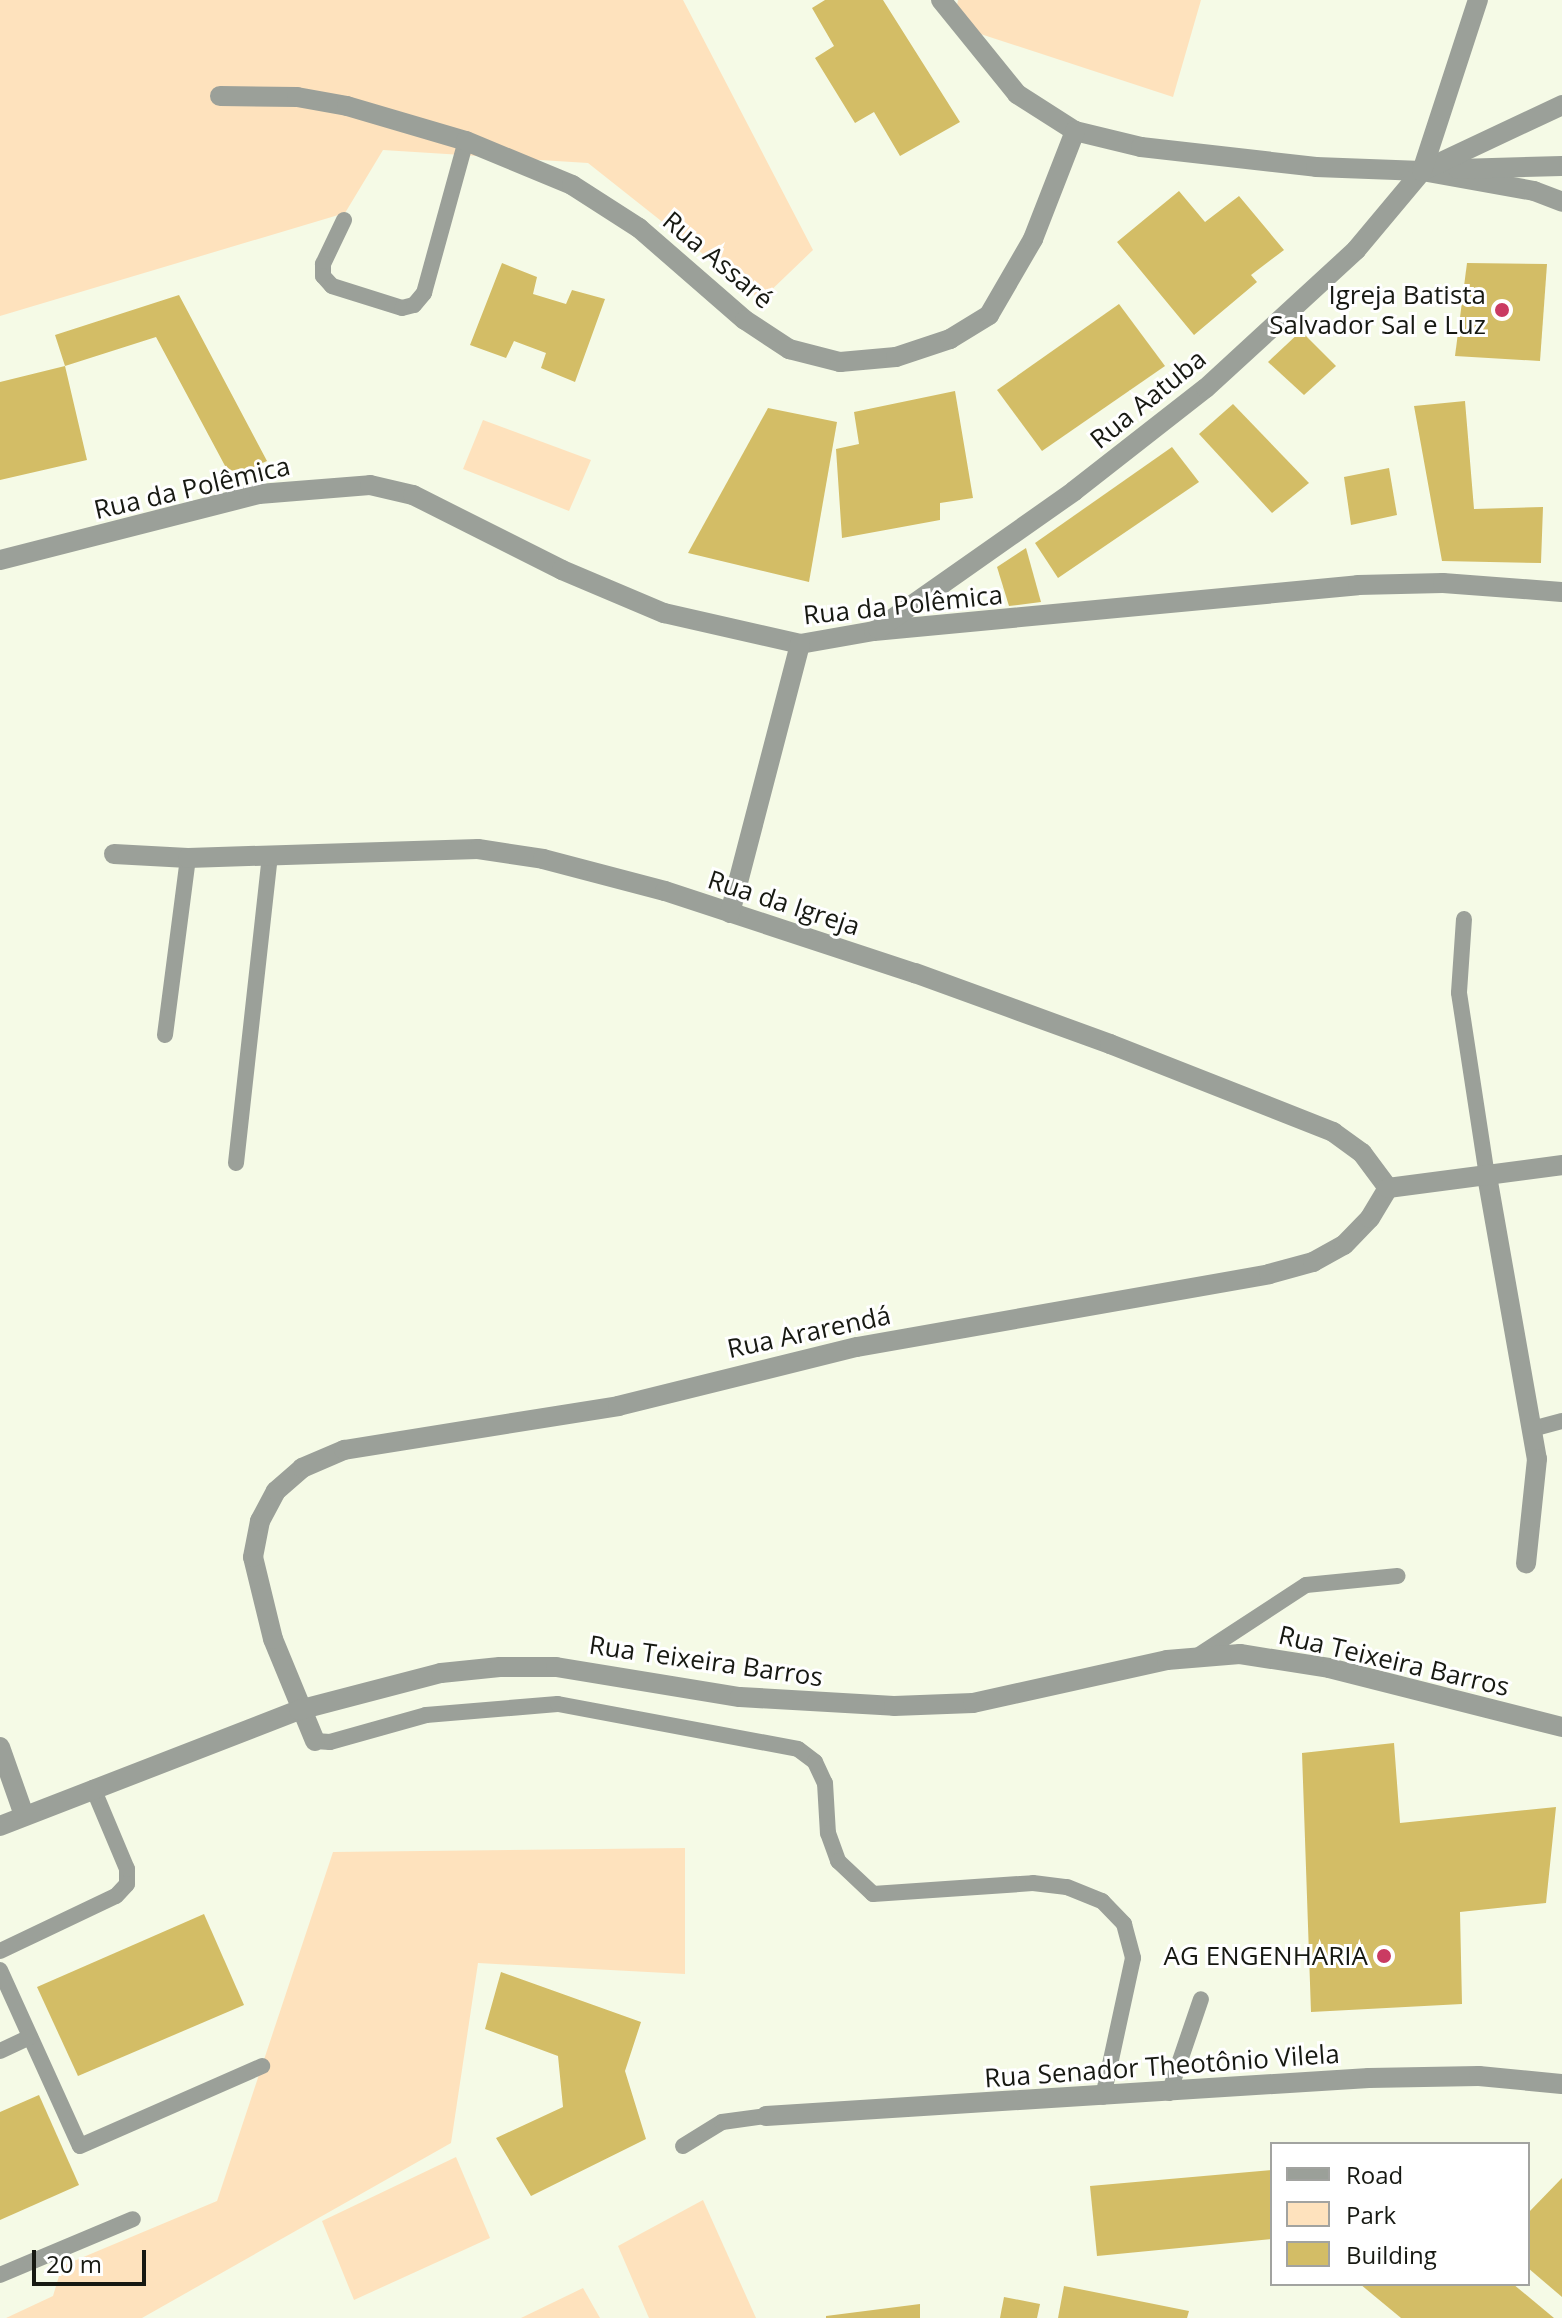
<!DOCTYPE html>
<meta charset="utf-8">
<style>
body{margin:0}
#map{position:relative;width:1562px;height:2318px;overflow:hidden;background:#f5fae6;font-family:"Open Sans",sans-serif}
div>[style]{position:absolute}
.green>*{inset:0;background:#fee2bd}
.building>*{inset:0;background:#d3bd66}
.service>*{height:16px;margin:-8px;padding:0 8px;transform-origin:8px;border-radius:8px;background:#9ba099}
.minor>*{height:20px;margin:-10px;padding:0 10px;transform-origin:10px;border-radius:10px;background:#9ba099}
.tertiary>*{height:20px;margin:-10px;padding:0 10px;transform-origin:10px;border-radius:10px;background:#9ba099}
.dots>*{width:22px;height:22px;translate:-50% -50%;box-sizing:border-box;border:4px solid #fff;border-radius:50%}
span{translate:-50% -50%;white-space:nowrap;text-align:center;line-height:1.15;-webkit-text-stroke:6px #fff;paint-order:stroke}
.street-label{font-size:26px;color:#171912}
.poi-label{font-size:26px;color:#171912}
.right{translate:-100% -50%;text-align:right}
.legend{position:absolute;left:1270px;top:2142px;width:260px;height:144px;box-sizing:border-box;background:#fff;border:2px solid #a2a3a0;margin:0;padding:10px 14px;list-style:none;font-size:24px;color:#171912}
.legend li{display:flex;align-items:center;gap:16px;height:40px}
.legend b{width:40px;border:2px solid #a2a3a0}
.scale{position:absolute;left:32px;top:2250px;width:114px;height:36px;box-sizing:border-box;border:4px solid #171912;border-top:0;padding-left:10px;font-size:24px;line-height:28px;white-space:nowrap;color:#171912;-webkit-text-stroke:6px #fff;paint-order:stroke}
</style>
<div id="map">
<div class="green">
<i style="clip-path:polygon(0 0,683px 0,813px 250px,761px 300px,588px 163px,383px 150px,345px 213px,0 316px)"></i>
<i style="clip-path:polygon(958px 0,1201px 0,1173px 97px,953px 25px)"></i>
<i style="clip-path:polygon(483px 420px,591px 460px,569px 511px,463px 469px)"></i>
<i style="clip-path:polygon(685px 1848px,685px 1974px,478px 1963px,451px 2143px,142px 2318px,6px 2318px,53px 2296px,62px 2266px,217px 2201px,333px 1852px)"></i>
<i style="clip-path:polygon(456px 2157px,490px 2238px,354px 2300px,322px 2221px)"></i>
<i style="clip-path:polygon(703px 2200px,756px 2318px,649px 2318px,618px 2246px)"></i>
<i style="clip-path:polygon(583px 2288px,600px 2318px,521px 2318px)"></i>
</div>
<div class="building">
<i style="clip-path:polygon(825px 0,883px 0,960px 122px,900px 156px,874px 112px,855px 123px,815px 58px,834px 46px,812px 8px)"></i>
<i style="clip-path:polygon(1179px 191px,1205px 222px,1239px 196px,1284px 250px,1251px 275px,1257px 282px,1194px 335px,1117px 242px)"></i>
<i style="clip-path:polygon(502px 263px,537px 277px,533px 294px,566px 304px,572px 290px,605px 299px,575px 382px,541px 368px,546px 353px,514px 341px,506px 358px,470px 345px)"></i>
<i style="clip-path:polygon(1467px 263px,1547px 264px,1540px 361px,1455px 356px)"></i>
<i style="clip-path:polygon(179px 295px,267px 461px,231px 477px,156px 337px,65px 366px,87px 460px,0 480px,0 382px,65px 366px,55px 335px)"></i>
<i style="clip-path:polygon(1119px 304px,1165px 366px,1042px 451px,997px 390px)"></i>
<i style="clip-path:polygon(1301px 331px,1336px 366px,1304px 395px,1268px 362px)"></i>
<i style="clip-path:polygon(955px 391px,973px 498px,940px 503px,940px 520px,842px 538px,836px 449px,859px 444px,854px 412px)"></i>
<i style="clip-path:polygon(1465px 401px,1474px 509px,1543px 507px,1541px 563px,1442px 561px,1414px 406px)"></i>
<i style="clip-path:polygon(1233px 404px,1309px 483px,1272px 513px,1199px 434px)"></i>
<i style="clip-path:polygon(768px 408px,837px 422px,809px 582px,688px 553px)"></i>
<i style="clip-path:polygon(1172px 447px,1199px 482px,1058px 578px,1035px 543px)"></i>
<i style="clip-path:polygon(1389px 468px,1397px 515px,1351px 525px,1344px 477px)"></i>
<i style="clip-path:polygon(1026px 548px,1041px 602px,1009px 606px,997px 567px)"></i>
<i style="clip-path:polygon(1394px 1743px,1400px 1823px,1556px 1807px,1546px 1903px,1460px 1912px,1462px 2004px,1311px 2012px,1302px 1753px)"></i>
<i style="clip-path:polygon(204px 1914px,244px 2005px,78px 2076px,37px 1987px)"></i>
<i style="clip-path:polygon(501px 1972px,641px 2022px,625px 2071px,646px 2139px,531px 2196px,496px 2138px,563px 2107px,558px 2056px,485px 2029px)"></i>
<i style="clip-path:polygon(39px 2095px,79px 2185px,0 2220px,0 2112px)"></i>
<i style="clip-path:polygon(1272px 2170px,1272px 2239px,1097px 2256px,1090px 2186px)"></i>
<i style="clip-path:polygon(1562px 2178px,1562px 2297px,1528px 2268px,1528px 2213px)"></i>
<i style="clip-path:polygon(1360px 2284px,1513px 2284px,1554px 2318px,1401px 2318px)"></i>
<i style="clip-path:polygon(1064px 2286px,1189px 2311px,1187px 2318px,1058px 2318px)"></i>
<i style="clip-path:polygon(1004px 2297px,1040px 2304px,1037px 2318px,1000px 2318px)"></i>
<i style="clip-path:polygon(920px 2304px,920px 2318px,826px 2318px,826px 2316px)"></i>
</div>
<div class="service">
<i style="left:344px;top:220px;width:49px;rotate:115.5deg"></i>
<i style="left:323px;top:264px;width:12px;rotate:90deg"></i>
<i style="left:323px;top:276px;width:13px;rotate:48deg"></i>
<i style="left:332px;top:286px;width:73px;rotate:17.4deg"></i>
<i style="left:402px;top:308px;width:12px;rotate:-14deg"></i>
<i style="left:414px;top:305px;width:16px;rotate:-50deg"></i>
<i style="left:424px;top:293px;width:158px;rotate:-74.6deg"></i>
<i style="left:1464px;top:919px;width:74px;rotate:93.9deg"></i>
<i style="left:1459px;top:993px;width:185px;rotate:81.3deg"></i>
<i style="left:165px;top:1035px;width:178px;rotate:-82.6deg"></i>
<i style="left:236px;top:1163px;width:310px;rotate:-83.7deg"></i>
<i style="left:1532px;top:1429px;width:31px;rotate:-15deg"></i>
<i style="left:1199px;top:1655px;width:128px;rotate:-33.2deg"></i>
<i style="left:1306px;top:1585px;width:92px;rotate:-5.6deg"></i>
<i style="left:315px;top:1741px;width:15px;rotate:4deg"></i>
<i style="left:330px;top:1742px;width:100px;rotate:-15.7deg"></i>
<i style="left:426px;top:1715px;width:132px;rotate:-4.8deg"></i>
<i style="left:558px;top:1704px;width:244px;rotate:10.6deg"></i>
<i style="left:798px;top:1749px;width:21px;rotate:37deg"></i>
<i style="left:815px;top:1762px;width:23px;rotate:65deg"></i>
<i style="left:825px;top:1783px;width:50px;rotate:86.6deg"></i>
<i style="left:828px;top:1833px;width:30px;rotate:70deg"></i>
<i style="left:838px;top:1861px;width:48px;rotate:43.3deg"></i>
<i style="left:873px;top:1894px;width:160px;rotate:-3.9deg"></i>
<i style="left:1033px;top:1883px;width:34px;rotate:7deg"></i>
<i style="left:1067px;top:1887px;width:38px;rotate:22deg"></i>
<i style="left:1102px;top:1901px;width:32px;rotate:46deg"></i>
<i style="left:1124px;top:1924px;width:35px;rotate:75deg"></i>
<i style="left:1133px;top:1958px;width:142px;rotate:102.2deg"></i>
<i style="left:0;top:1951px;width:128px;rotate:-25.4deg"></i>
<i style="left:116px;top:1896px;width:16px;rotate:-47deg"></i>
<i style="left:127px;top:1884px;width:15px;rotate:-90deg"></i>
<i style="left:127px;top:1869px;width:88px;rotate:-112.8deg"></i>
<i style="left:0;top:1970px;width:193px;rotate:65.6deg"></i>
<i style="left:80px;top:2146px;width:199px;rotate:-23.7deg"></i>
<i style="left:0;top:2051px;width:33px;rotate:-25deg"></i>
<i style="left:1169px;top:2093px;width:99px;rotate:-71.2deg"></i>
<i style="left:683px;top:2146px;width:46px;rotate:-31.6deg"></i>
<i style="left:722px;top:2122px;width:44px;rotate:-7.8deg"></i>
<i style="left:0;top:2275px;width:144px;rotate:-22.8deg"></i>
</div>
<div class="minor">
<i style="left:941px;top:0;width:121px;rotate:51deg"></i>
<i style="left:1017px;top:94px;width:69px;rotate:32.5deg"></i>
<i style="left:1075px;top:131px;width:68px;rotate:13.6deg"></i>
<i style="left:1141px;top:147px;width:176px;rotate:6.5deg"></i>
<i style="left:1316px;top:167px;width:106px;rotate:2.2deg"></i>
<i style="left:1422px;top:171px;width:114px;rotate:10.1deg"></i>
<i style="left:1534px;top:191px;width:30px;rotate:21deg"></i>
<i style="left:220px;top:96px;width:77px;rotate:0.7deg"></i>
<i style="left:297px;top:97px;width:51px;rotate:10.2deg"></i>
<i style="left:347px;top:106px;width:124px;rotate:16.4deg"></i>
<i style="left:466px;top:141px;width:115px;rotate:22.5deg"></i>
<i style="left:572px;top:185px;width:80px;rotate:32.7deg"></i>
<i style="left:639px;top:228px;width:140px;rotate:41deg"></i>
<i style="left:745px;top:320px;width:53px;rotate:33.4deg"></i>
<i style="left:789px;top:349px;width:53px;rotate:14.3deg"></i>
<i style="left:840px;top:362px;width:56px;rotate:-5.1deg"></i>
<i style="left:896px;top:357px;width:57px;rotate:-18.4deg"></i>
<i style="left:950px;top:339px;width:46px;rotate:-31.6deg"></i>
<i style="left:989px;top:315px;width:88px;rotate:-59.9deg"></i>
<i style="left:1033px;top:239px;width:116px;rotate:-68.7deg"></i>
<i style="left:1458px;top:169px;width:104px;rotate:-1.7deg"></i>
<i style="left:1422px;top:171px;width:155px;rotate:-25.2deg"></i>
<i style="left:0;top:560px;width:267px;rotate:-14.3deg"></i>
<i style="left:259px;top:494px;width:111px;rotate:-4.6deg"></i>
<i style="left:370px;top:485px;width:44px;rotate:13.1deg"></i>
<i style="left:413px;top:495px;width:167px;rotate:26.7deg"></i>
<i style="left:562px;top:570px;width:111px;rotate:22.9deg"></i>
<i style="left:664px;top:613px;width:139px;rotate:12.8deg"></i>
<i style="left:800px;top:644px;width:75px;rotate:-10deg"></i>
<i style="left:874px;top:631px;width:486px;rotate:-5.4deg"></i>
<i style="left:1358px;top:585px;width:85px;rotate:-1.3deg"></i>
<i style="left:1443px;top:583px;width:119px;rotate:4.3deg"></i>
<i style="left:878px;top:629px;width:240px;rotate:-35.1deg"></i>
<i style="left:1074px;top:491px;width:167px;rotate:-38deg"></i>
<i style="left:1206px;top:388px;width:204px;rotate:-42.6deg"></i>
<i style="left:1356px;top:250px;width:103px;rotate:-50.1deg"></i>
<i style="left:1422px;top:171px;width:180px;rotate:-71.9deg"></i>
<i style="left:114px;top:854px;width:74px;rotate:3.1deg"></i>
<i style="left:188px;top:858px;width:290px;rotate:-1.8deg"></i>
<i style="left:478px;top:849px;width:66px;rotate:8.7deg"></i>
<i style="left:543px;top:859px;width:126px;rotate:14.7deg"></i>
<i style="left:665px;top:891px;width:263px;rotate:18.2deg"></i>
<i style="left:915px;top:973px;width:208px;rotate:20deg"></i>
<i style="left:1110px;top:1044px;width:240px;rotate:21.5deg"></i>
<i style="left:1333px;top:1132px;width:36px;rotate:36deg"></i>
<i style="left:1362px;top:1153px;width:44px;rotate:53.4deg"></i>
<i style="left:730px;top:913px;width:278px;rotate:-75.4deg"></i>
<i style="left:1487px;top:1176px;width:287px;rotate:80deg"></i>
<i style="left:1537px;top:1459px;width:105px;rotate:96deg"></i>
<i style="left:315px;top:1741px;width:110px;rotate:-112.4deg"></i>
<i style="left:273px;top:1639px;width:84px;rotate:-103.7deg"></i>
<i style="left:253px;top:1557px;width:37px;rotate:-79deg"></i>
<i style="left:260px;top:1521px;width:34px;rotate:-62deg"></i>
<i style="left:276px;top:1491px;width:35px;rotate:-41deg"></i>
<i style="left:302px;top:1468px;width:46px;rotate:-23.2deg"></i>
<i style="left:344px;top:1450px;width:278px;rotate:-9.1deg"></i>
<i style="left:618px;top:1406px;width:246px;rotate:-13.9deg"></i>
<i style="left:857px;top:1347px;width:418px;rotate:-10deg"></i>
<i style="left:1269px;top:1274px;width:46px;rotate:-15.3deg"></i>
<i style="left:1313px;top:1262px;width:35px;rotate:-29deg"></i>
<i style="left:1344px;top:1245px;width:37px;rotate:-46deg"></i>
<i style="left:1370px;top:1218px;width:35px;rotate:-59deg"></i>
<i style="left:1388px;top:1188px;width:176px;rotate:-7.5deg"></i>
<i style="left:0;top:1747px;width:72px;rotate:70.6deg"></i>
<i style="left:766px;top:2116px;width:604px;rotate:-3.61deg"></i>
<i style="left:1369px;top:2078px;width:110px;rotate:-1deg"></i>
<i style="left:1479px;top:2076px;width:83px;rotate:5.5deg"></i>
</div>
<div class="tertiary">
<i style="left:0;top:1826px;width:321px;rotate:-21.2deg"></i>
<i style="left:299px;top:1710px;width:147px;rotate:-14.6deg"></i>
<i style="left:441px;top:1673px;width:59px;rotate:-5.8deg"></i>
<i style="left:500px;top:1667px;width:56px"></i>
<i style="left:556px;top:1667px;width:186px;rotate:9.3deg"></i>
<i style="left:740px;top:1697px;width:154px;rotate:3.3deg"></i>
<i style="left:894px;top:1706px;width:79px;rotate:-2.2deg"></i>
<i style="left:973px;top:1703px;width:199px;rotate:-12.5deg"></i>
<i style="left:1167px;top:1660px;width:73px;rotate:-4.7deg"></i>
<i style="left:1240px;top:1654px;width:90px;rotate:8.9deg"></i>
<i style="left:1329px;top:1668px;width:240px;rotate:14.2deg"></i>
</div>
<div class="dots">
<i style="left:1502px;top:310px;background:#ca3b62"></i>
<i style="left:1384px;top:1956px;background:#ca3b62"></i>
</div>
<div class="street-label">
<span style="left:718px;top:260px;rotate:40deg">Rua Assaré</span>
<span style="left:1148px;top:399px;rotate:-39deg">Rua Aatuba</span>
<span style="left:192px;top:488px;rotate:-13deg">Rua da Polêmica</span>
<span style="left:903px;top:605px;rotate:-6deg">Rua da Polêmica</span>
<span style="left:784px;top:903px;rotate:18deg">Rua da Igreja</span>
<span style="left:809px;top:1332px;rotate:-12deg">Rua Ararendá</span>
<span style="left:706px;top:1661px;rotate:8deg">Rua Teixeira Barros</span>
<span style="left:1394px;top:1661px;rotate:13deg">Rua Teixeira Barros</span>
<span style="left:1162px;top:2066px;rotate:-4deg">Rua Senador Theotônio Vilela</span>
</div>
<div class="poi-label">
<span class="right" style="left:1486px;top:310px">Igreja Batista<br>Salvador Sal e Luz</span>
<span class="right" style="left:1368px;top:1956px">AG ENGENHARIA</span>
</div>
<ul class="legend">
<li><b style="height:10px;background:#9ba099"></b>Road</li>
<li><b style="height:22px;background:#fee2bd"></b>Park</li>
<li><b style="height:22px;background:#d3bd66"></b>Building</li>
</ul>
<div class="scale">20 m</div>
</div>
